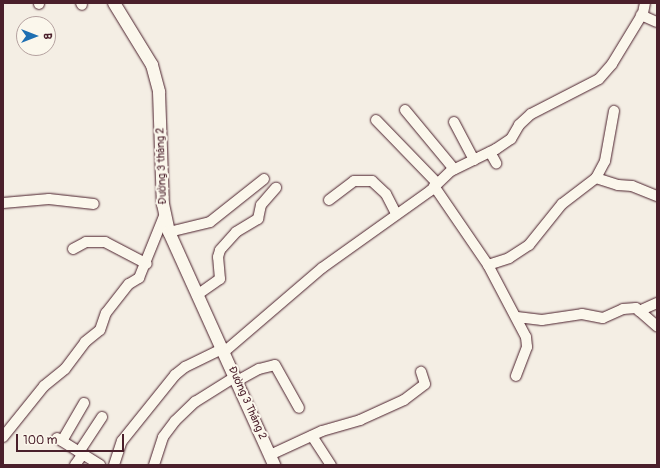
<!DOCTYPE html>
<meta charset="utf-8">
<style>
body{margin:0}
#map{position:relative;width:660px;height:468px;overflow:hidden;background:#f4eee4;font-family:Pangolin,sans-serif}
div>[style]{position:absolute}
.roads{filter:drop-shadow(0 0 1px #4a1f2b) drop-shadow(0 0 1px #4a1f2b)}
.minor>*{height:10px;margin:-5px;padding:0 5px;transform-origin:5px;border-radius:5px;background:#fbf7ec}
.major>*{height:12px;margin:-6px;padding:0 6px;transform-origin:6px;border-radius:6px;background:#fbf7ec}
span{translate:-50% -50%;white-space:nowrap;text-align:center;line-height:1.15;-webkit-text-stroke:4px #fbf7ec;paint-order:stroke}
.street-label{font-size:11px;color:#4a1f2b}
.frame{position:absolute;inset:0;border:4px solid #4a1f2b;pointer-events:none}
.north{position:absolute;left:16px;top:16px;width:40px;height:40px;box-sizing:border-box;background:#fbf7ec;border:1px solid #b4a19f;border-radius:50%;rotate:90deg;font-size:11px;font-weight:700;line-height:16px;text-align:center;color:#4a1f2b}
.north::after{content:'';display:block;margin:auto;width:14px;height:18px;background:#1f6fb2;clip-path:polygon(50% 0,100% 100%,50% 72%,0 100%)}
.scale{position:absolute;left:16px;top:434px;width:108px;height:18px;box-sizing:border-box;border:2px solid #4a1f2b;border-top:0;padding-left:5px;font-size:12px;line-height:14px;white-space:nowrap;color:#4a1f2b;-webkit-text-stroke:3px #fbf7ec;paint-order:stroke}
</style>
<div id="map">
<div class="roads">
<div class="minor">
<i style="left:39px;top:3px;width:1px;rotate:90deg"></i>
<i style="left:81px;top:3px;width:2px;rotate:63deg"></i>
<i style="left:641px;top:15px;width:17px;rotate:24deg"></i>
<i style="left:405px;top:110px;width:77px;rotate:50.3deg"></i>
<i style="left:376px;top:120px;width:88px;rotate:45.9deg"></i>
<i style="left:454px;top:122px;width:43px;rotate:62.2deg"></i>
<i style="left:490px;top:152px;width:13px;rotate:61deg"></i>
<i style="left:596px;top:178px;width:19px;rotate:-62deg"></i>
<i style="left:605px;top:161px;width:51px;rotate:-79.8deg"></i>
<i style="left:434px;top:186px;width:96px;rotate:55.6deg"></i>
<i style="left:488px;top:265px;width:81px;rotate:62.2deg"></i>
<i style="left:526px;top:337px;width:10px;rotate:84deg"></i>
<i style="left:527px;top:347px;width:31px;rotate:111deg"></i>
<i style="left:329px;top:200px;width:31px;rotate:-37deg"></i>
<i style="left:354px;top:181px;width:18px"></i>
<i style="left:372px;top:181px;width:19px;rotate:43deg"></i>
<i style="left:386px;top:194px;width:22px;rotate:63deg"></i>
<i style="left:3px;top:203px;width:46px;rotate:-5deg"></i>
<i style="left:49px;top:199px;width:45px;rotate:6.3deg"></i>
<i style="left:169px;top:232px;width:42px;rotate:-13.7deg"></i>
<i style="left:210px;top:222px;width:69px;rotate:-38.5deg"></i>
<i style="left:73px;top:249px;width:15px;rotate:-28deg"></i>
<i style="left:86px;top:242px;width:19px"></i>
<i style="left:105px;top:242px;width:47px;rotate:27.6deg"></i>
<i style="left:488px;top:265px;width:22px;rotate:-18deg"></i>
<i style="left:509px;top:258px;width:24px;rotate:-33deg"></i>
<i style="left:529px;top:245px;width:53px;rotate:-51.2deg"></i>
<i style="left:562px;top:204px;width:43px;rotate:-37.4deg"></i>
<i style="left:596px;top:178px;width:23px;rotate:18deg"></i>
<i style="left:618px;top:185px;width:14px;rotate:4deg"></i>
<i style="left:632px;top:186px;width:27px;rotate:22deg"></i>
<i style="left:197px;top:295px;width:28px;rotate:-35deg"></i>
<i style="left:220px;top:279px;width:22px;rotate:-95deg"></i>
<i style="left:218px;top:257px;width:7px;rotate:-74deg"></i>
<i style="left:220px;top:250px;width:24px;rotate:-48deg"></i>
<i style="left:236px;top:232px;width:26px;rotate:-31deg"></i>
<i style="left:258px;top:219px;width:14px;rotate:-78deg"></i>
<i style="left:261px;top:205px;width:23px;rotate:-49deg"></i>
<i style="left:639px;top:311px;width:20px;rotate:-24deg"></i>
<i style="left:517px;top:317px;width:25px;rotate:7deg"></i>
<i style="left:542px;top:320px;width:40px;rotate:-8.5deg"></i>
<i style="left:582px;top:314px;width:21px;rotate:11deg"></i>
<i style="left:603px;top:318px;width:22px;rotate:-24deg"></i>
<i style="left:623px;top:309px;width:13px;rotate:-4deg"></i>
<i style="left:636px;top:308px;width:28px;rotate:41deg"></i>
<i style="left:224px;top:352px;width:129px;rotate:-40.6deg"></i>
<i style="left:322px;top:268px;width:133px;rotate:-35.5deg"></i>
<i style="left:430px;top:191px;width:29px;rotate:-44deg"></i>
<i style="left:451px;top:171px;width:50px;rotate:-26.1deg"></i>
<i style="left:496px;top:149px;width:18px;rotate:-34deg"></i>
<i style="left:511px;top:139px;width:16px;rotate:-60deg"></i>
<i style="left:519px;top:125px;width:16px;rotate:-43deg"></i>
<i style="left:531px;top:114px;width:76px;rotate:-27.2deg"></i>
<i style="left:599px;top:79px;width:20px;rotate:-49deg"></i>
<i style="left:612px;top:64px;width:60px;rotate:-58.7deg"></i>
<i style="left:643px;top:13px;width:10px;rotate:-79deg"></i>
<i style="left:237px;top:381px;width:25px;rotate:-29deg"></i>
<i style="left:259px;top:369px;width:16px;rotate:-14deg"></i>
<i style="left:275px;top:365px;width:49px;rotate:60.8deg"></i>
<i style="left:312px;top:436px;width:35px;rotate:57deg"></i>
<i style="left:3px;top:437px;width:65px;rotate:-51.2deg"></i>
<i style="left:44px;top:386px;width:27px;rotate:-39deg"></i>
<i style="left:65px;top:369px;width:34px;rotate:-53deg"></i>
<i style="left:85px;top:342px;width:19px;rotate:-39deg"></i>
<i style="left:100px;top:330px;width:18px;rotate:-71deg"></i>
<i style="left:106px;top:313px;width:37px;rotate:-52deg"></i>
<i style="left:129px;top:284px;width:12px;rotate:-31deg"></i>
<i style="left:139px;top:278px;width:67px;rotate:-68deg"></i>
<i style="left:57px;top:438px;width:51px;rotate:32.1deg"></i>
<i style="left:62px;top:441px;width:44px;rotate:-59.9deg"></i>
<i style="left:79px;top:452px;width:42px;rotate:-56.7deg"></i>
<i style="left:270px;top:455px;width:57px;rotate:-24.8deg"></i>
<i style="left:322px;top:431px;width:40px;rotate:-16deg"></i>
<i style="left:360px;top:420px;width:48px;rotate:-24.4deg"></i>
<i style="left:404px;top:400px;width:26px;rotate:-37deg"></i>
<i style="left:425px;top:384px;width:13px;rotate:-108deg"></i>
<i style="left:75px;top:465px;width:14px;rotate:-54deg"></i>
<i style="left:114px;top:465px;width:25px;rotate:-72deg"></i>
<i style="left:122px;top:441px;width:85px;rotate:-51.2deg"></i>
<i style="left:175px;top:375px;width:13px;rotate:-39deg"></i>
<i style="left:185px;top:367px;width:41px;rotate:-25.9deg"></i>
<i style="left:154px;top:465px;width:29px;rotate:-72deg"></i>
<i style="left:163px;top:437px;width:20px;rotate:-53deg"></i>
<i style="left:175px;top:421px;width:28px;rotate:-44deg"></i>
<i style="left:195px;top:402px;width:47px;rotate:-32deg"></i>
</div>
<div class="major">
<i style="left:114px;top:3px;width:73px;rotate:58.5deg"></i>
<i style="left:152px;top:65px;width:28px;rotate:75deg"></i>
<i style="left:159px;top:92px;width:112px;rotate:88deg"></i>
<i style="left:163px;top:204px;width:29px;rotate:78deg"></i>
<i style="left:169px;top:232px;width:256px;rotate:65.7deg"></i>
</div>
</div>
<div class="street-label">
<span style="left:162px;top:166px;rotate:-92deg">Đường 3 tháng 2</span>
<span style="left:247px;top:403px;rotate:66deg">Đường 3 Tháng 2</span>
</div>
<div class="frame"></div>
<div class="north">B</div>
<div class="scale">100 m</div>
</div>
